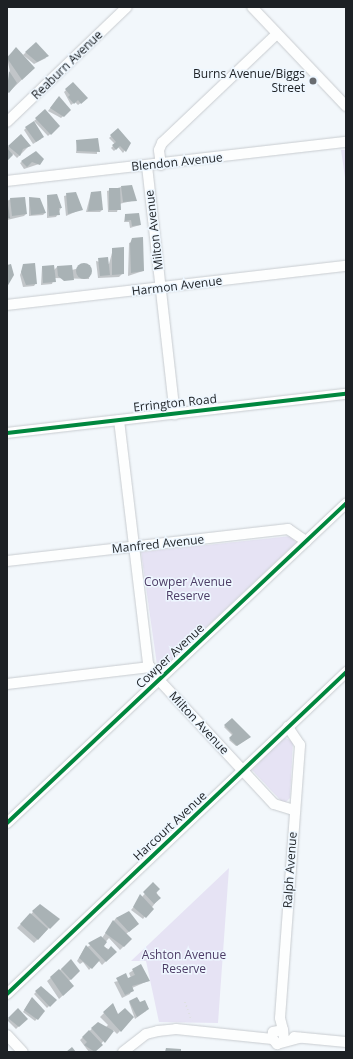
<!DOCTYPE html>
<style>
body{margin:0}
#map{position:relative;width:353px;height:1059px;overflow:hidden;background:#f2f7fb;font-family:"Open Sans",sans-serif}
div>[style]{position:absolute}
.green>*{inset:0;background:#e6e3f4}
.shadow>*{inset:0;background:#0003}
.building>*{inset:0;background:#a9b2b5}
.round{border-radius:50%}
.path>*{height:1.5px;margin-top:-0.75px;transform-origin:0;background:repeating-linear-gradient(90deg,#dfe1e2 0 1px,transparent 0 4px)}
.roads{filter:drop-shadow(0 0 1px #c8ccd0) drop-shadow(0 0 1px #c8ccd0)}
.minor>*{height:10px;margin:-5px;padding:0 5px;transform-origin:5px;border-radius:5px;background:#fdfefe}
.cycleway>*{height:4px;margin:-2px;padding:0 2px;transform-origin:2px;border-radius:2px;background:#00873e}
.dots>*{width:11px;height:11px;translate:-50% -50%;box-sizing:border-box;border:2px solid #eef7ff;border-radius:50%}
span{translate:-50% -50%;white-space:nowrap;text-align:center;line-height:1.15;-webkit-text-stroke:3px #eef7ff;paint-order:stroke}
.street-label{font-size:12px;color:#1d2125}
.poi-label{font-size:12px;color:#1d2125}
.right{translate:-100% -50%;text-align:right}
.park-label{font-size:12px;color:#4d3c66}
.frame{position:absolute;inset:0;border:8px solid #1d2125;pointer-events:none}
</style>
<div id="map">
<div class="green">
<i style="clip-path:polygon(341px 150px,346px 150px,346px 184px)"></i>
<i style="clip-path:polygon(291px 536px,296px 543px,158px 672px,141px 552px)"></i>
<i style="clip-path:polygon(284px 737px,293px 742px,290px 798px,284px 804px,252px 770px)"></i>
<i style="clip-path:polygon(229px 868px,218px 1023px,159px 1022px,146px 961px,131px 961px)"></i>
</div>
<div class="shadow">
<i style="clip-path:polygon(36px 43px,46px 58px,34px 64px,23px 55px)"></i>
<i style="clip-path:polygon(16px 49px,34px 68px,7px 94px,10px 72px,7px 57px)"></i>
<i style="clip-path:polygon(73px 83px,87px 98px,78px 105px,75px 102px,71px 105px,64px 92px)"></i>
<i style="clip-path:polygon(57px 99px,70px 110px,61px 118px,48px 111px)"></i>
<i style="clip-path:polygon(45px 111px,59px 126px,48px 136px,34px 121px)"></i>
<i style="clip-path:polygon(26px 128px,41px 139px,33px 144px,24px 130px)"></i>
<i style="clip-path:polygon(118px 130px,130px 143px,123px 153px,118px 147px,114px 151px,111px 148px,115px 144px,109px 138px)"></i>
<i style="clip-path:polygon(21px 135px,29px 146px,17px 158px,13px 154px,7px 161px,7px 148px)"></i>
<i style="clip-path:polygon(97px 139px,97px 154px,76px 153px,77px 141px)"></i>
<i style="clip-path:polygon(36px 152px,39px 164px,24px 169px,20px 163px)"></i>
<i style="clip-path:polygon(121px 187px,136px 200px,119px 204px,117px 212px,108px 212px,107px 191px)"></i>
<i style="clip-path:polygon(75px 193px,82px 209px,66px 216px,64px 196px)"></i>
<i style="clip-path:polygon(91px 193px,102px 210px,100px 212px,86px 212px)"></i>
<i style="clip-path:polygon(47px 196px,61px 208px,56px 217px,47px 218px)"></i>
<i style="clip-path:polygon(29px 198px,45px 213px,43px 215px,29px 216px)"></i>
<i style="clip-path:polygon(11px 199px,26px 214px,24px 216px,7px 220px,7px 201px)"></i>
<i style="clip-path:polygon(125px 215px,140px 225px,130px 228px,129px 222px,124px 222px)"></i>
<i style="clip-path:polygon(143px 238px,143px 271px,128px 276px,129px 243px)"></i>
<i style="clip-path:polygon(113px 249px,123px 273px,119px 277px,98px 278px,96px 261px,109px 264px)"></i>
<i style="clip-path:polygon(24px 265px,36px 283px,34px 286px,23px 287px,20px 275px)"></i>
<i style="clip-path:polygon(90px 265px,89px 279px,54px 278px,52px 284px,41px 285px,42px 267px,53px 266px,53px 271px,57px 267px,72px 270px)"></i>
<i style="clip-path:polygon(232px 719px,250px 737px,236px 746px,229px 740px,233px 736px,224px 727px)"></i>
<i style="clip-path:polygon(153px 884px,159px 898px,143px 919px,131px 910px)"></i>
<i style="clip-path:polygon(40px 905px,58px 919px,34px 943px,17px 928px)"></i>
<i style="clip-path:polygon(129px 912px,136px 926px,126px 934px,131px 939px,120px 950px,109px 938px,102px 946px,115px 952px,102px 965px,98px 960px,89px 970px,83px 962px,80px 964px,77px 961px,84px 949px,102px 938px,116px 918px)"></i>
<i style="clip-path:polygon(71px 961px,79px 971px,69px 981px,73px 986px,59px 999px,47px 981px)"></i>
<i style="clip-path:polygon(140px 966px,148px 981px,132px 988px,130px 994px,122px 998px,114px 982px,131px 978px,129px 973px)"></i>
<i style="clip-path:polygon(41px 987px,55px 1000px,47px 1008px,34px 994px)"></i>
<i style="clip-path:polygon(32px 998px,44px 1011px,35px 1021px,23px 1012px)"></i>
<i style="clip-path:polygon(129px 1002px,146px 1011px,135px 1019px)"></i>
<i style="clip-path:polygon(113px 1004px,120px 1031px,117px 1034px,113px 1030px,94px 1052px,89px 1052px,80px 1040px,98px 1023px,104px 1029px,108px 1025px,100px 1017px)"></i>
<i style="clip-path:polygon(18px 1010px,26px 1019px,16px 1029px,7px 1020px)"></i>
</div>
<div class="building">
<i style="clip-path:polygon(36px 42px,49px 56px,37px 62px,25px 52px)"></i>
<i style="clip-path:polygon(16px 47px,35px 68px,22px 80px,7px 58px)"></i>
<i style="clip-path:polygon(9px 71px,17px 83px,9px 93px,7px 90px)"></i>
<i style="clip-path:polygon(73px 82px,88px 98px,81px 104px,78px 100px,74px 104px,68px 97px,70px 95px,65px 89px)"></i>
<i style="clip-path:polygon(59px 96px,71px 110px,64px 117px,50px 108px)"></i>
<i style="clip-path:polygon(45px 109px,60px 126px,51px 135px,35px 118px)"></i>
<i style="clip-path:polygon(34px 121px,44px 137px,36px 142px,25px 127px)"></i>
<i style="clip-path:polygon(118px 128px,131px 143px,126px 152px,120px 146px,116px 150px,112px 145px,116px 142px,110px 135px)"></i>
<i style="clip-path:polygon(21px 134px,31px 146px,23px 149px,20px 156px,8px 146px)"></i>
<i style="clip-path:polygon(98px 138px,100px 152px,77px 151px,76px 140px)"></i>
<i style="clip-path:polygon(7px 148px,13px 155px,7px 161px)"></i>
<i style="clip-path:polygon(36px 151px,44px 159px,40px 165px,32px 162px,27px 167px,21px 161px)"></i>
<i style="clip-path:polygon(132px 185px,137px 201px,123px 202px,121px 186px)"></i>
<i style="clip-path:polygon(109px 188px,120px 188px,121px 210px,109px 210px)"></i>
<i style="clip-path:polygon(101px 191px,103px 210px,88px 211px,91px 192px)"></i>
<i style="clip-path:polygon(76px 192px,83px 210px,68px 214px,66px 193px)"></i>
<i style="clip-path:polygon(57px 194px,62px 208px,59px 208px,60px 215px,49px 216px,47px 195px)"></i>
<i style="clip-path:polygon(25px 197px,27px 214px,12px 216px,10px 198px)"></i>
<i style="clip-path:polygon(29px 197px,40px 198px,46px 213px,31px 215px)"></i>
<i style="clip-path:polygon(7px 199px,10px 218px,7px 218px)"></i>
<i style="clip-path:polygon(139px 213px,141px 225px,132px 226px,131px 220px,125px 221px,125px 214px)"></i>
<i style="clip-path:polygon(143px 237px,144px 271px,131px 273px,130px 244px,132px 238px)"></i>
<i style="clip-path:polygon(124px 247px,124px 274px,112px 275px,112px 248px)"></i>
<i style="clip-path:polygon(108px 257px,110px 275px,100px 276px,98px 258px)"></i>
<i style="clip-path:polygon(35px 263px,37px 284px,26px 285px,21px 272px,23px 264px)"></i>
<i class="round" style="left:76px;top:263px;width:16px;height:16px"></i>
<i style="clip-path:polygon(11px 264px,14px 275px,7px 287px,7px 265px)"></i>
<i style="clip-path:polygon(54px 265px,56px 282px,43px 283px,42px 266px)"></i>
<i style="clip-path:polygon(72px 265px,74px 280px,64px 281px,58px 276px,57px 266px)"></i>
<i style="clip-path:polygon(232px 718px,251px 737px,237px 746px,229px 738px,233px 734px,224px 725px)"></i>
<i style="clip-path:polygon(153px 882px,160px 889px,156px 893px,161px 898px,154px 904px,143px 892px)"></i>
<i style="clip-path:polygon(140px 894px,154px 909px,146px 918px,133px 907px)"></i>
<i style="clip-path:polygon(40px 904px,60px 919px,50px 929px,32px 911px)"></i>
<i style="clip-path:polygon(129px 911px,139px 924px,129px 932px,116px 918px)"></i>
<i style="clip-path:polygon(30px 913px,48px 929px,38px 940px,20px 924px)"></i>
<i style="clip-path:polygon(113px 920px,132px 939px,124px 947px,105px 933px)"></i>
<i style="clip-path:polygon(101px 936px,107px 942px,104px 946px,108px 950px,111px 946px,117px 952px,106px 962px,88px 943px)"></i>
<i style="clip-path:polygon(86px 945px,100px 960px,92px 969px,79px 958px)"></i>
<i style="clip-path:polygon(71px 959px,80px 971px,71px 980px,61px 969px)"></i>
<i style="clip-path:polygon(141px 964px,150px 981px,132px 986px,134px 991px,125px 995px,116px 978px,126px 973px,128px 978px,135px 975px,132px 969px)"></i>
<i style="clip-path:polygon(59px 969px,74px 986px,63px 996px,50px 977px)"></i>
<i style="clip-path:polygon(41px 986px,57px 1000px,50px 1007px,35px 991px)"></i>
<i style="clip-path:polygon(32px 997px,45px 1011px,38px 1020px,24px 1010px)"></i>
<i style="clip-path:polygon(137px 997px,140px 1002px,145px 1000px,149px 1009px,137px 1017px,129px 1001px)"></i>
<i style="clip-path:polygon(113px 1003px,118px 1014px,125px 1008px,134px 1017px,121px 1032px,103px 1012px)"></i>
<i style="clip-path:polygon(18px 1008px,28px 1019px,19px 1027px,8px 1018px)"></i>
<i style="clip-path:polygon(98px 1022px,114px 1031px,105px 1043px,91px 1028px)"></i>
<i style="clip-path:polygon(89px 1030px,103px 1045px,95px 1052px,84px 1045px,87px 1042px,82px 1037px)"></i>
<i style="clip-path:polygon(72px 1047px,76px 1052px,66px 1052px)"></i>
<i style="clip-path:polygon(166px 1048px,181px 1049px,181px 1052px,165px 1052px)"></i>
</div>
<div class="path">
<i style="left:185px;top:1002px;width:20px;rotate:70deg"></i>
</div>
<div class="roads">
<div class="minor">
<i style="left:252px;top:7px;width:137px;rotate:46.5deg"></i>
<i style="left:7px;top:122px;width:166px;rotate:-43.8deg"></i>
<i style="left:161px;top:165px;width:15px;rotate:-98deg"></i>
<i style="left:159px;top:150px;width:8px;rotate:-67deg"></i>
<i style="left:162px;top:143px;width:158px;rotate:-43.5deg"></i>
<i style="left:147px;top:166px;width:250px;rotate:83.6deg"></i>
<i style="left:7px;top:181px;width:341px;rotate:-6.6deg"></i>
<i style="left:7px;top:305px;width:341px;rotate:-6.6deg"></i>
<i style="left:119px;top:420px;width:246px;rotate:83.2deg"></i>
<i style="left:148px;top:664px;width:19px;rotate:55deg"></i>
<i style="left:159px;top:680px;width:169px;rotate:47.2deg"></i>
<i style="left:274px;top:804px;width:21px;rotate:17deg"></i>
<i style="left:7px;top:433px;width:341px;rotate:-6.6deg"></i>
<i style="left:7px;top:561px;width:283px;rotate:-6.5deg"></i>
<i style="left:288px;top:529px;width:22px;rotate:34deg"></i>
<i style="left:7px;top:684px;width:144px;rotate:-6.8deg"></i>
<i style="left:7px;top:823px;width:466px;rotate:-43.3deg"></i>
<i style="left:7px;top:994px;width:468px;rotate:-43.5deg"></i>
<i style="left:283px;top:1030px;width:12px;rotate:-104deg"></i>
<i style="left:280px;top:1018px;width:274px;rotate:-85.8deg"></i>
<i style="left:300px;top:745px;width:22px;rotate:-124deg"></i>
<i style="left:7px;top:1035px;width:23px;rotate:47deg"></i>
<i style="left:294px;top:1037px;width:52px;rotate:5.5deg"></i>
<i style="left:284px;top:1041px;width:11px;rotate:-95deg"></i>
<i style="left:283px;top:1030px;width:10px;rotate:169deg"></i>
<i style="left:273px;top:1032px;width:6px;rotate:99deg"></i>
<i style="left:272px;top:1038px;width:8px;rotate:50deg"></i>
<i style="left:277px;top:1044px;width:24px;rotate:-15deg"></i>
<i style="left:123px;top:1052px;width:29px;rotate:-38deg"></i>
<i style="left:146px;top:1034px;width:12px;rotate:-14deg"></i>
<i style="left:158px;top:1031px;width:18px;rotate:-6deg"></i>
<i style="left:176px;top:1029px;width:97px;rotate:5.9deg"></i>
</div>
</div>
<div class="cycleway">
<i style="left:7px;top:433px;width:341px;rotate:-6.6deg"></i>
<i style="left:7px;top:823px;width:466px;rotate:-43.3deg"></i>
<i style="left:7px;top:994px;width:468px;rotate:-43.5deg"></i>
</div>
<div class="dots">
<i style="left:313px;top:81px;background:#686c70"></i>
</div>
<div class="street-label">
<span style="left:67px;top:65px;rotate:-44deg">Reaburn Avenue</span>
<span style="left:177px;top:162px;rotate:-6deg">Blendon Avenue</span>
<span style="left:154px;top:230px;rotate:-97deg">Milton Avenue</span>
<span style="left:177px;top:286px;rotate:-7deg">Harmon Avenue</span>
<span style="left:175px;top:403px;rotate:-6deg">Errington Road</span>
<span style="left:158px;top:544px;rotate:-6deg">Manfred Avenue</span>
<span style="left:170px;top:656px;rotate:-43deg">Cowper Avenue</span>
<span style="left:199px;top:723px;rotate:47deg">Milton Avenue</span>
<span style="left:170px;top:826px;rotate:-43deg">Harcourt Avenue</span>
<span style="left:290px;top:870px;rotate:-86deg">Ralph Avenue</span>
</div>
<div class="poi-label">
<span class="right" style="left:305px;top:81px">Burns Avenue/Biggs<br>Street</span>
</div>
<div class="park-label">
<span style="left:188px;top:589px">Cowper Avenue<br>Reserve</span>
<span style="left:184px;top:962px">Ashton Avenue<br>Reserve</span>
</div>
<div class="frame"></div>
</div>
